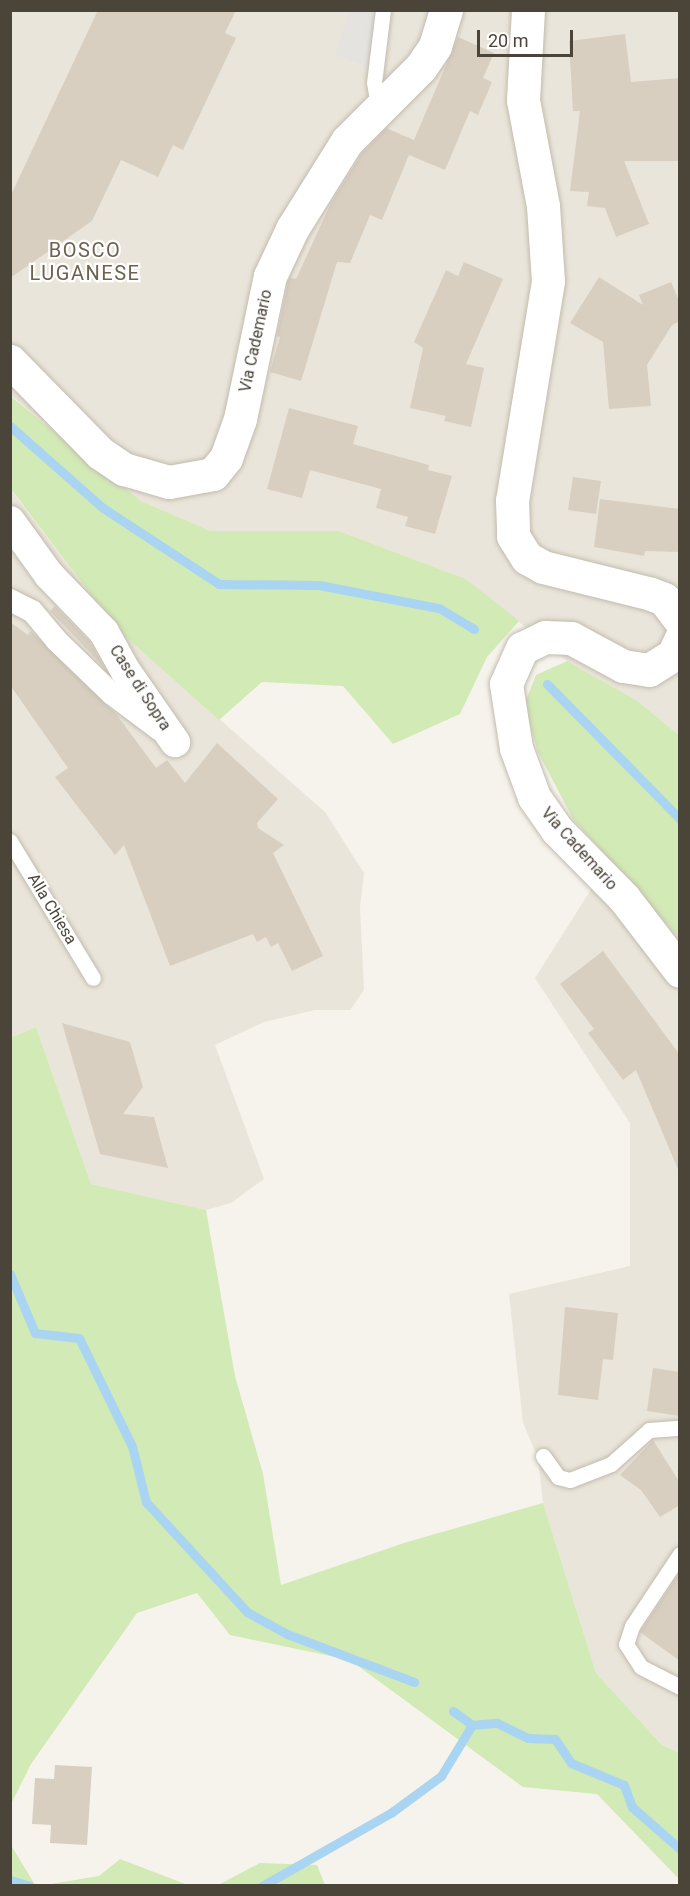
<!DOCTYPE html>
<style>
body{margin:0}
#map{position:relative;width:690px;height:1896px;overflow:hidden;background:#f6f3ec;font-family:Roboto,sans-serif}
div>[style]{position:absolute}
.residential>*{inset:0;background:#eae5da}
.green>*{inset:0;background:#d2eab5}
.parking>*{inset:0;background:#e5e3e0}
.stream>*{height:9px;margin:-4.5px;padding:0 4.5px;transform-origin:4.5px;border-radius:4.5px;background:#a9d4f2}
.building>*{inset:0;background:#d8cfc1}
.roads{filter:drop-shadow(0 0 2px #c2bbae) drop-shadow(0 0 2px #c2bbae)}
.service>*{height:15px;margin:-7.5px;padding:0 7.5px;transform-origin:7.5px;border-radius:7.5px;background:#fff}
.pedestrian>*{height:22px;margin:-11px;padding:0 11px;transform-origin:11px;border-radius:11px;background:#fff}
.minor>*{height:30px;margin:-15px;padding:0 15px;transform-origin:15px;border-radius:15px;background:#fff}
.tertiary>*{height:33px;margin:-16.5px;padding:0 16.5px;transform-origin:16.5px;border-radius:16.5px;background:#fff}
span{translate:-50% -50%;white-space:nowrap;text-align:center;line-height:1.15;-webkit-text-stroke:4.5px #fff;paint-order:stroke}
.street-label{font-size:16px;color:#4b4439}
.quarter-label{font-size:20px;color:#6e6250;letter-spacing:1.5px}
.frame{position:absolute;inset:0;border:12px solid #4b4439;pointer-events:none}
.scale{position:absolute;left:477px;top:30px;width:96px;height:27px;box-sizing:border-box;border:3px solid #4b4439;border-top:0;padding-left:8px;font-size:18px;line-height:21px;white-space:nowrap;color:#4b4439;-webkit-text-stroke:4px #fff;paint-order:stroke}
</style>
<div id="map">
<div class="residential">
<i style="clip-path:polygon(10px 11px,679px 11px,679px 735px,636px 700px,567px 661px,466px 579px,339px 531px,211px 531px,141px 501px,11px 396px)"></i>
<i style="clip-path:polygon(10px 489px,117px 629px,325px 812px,364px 873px,360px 907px,364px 990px,350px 1010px,315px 1010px,264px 1022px,215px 1045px,264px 1179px,231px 1203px,206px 1210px,91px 1184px,36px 1027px,11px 1038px)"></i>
<i style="clip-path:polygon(611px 858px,679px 937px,679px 1753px,662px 1745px,596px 1673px,543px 1503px,538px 1458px,523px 1423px,509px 1294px,630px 1266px,630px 1123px,535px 978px)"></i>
</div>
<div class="green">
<i style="clip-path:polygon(10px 396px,141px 501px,211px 531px,339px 531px,466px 579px,519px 621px,487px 657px,460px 714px,393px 744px,343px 686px,262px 682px,219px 720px,117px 629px,11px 489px)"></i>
<i style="clip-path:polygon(567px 661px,636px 700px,679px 735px,679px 937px,573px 819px,538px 752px,524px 705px,536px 675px)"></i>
<i style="clip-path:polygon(36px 1027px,91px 1184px,206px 1210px,235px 1376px,263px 1474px,281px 1585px,404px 1543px,543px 1503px,596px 1673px,662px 1745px,679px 1753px,679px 1879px,597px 1794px,523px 1787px,350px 1660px,230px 1635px,197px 1593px,137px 1613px,31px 1764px,11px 1804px,10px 1038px)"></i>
<i style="clip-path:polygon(11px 1845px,35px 1885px,11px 1885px)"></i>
<i style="clip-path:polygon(120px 1859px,188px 1885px,45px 1885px,99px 1876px)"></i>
<i style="clip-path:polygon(260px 1863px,317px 1865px,325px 1885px,218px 1885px)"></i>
</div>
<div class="parking">
<i style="clip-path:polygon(349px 11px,383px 13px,376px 70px,335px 55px)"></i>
</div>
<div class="stream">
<i style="left:10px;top:426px;width:124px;rotate:41.4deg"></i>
<i style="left:103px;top:508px;width:139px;rotate:33.2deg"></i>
<i style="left:219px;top:584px;width:100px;rotate:0.6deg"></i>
<i style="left:319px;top:585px;width:122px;rotate:10.9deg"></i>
<i style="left:439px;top:608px;width:41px;rotate:31deg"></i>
<i style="left:547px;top:684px;width:190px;rotate:45.4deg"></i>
<i style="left:10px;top:1274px;width:64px;rotate:67deg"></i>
<i style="left:35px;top:1333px;width:44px;rotate:6.5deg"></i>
<i style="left:79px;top:1338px;width:120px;rotate:63.9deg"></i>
<i style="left:132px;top:1446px;width:58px;rotate:76deg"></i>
<i style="left:146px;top:1502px;width:149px;rotate:47.4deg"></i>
<i style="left:247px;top:1612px;width:46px;rotate:28.8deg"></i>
<i style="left:287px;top:1634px;width:136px;rotate:20.7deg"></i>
<i style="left:453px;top:1711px;width:24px;rotate:36deg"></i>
<i style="left:10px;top:1880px;width:21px;rotate:17deg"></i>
<i style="left:262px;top:1886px;width:150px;rotate:-29.6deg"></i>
<i style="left:392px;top:1812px;width:61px;rotate:-36.3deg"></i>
<i style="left:441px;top:1776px;width:60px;rotate:-58.7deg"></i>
<i style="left:472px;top:1725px;width:25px;rotate:-5deg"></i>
<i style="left:497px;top:1723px;width:34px;rotate:26deg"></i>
<i style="left:528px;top:1738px;width:27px;rotate:2deg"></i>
<i style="left:555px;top:1739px;width:29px;rotate:56deg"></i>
<i style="left:571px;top:1763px;width:57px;rotate:22.5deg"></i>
<i style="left:624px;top:1785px;width:23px;rotate:70deg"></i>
<i style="left:632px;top:1807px;width:64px;rotate:41.2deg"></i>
</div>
<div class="building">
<i style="clip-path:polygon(98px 10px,236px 10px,225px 33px,236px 38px,183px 150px,173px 145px,158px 177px,121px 160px,92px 221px,10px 278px,10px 197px)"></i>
<i style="clip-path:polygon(625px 34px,631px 82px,680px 78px,680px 161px,624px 161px,649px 224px,616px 237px,605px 208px,587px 206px,589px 192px,570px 191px,580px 111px,573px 111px,569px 41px)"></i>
<i style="clip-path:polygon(458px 37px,494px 53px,483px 78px,492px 82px,478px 115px,470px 111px,445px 170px,409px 155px,382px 220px,370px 215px,350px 263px,337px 262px,301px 381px,270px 372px,280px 337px,277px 336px,288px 282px,290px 278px,296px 279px,331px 203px,362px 153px,386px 128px,414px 140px)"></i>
<i style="clip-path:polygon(464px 262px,503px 279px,466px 364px,484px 368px,471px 427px,444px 421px,446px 416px,410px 408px,423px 348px,414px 342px,446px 270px,458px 276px)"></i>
<i style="clip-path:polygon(599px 277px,643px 305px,639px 295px,671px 282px,680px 303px,680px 321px,672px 325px,647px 365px,651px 406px,609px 409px,603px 342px,570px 323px)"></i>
<i style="clip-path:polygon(289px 408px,358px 426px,353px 444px,429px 465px,428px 470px,452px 476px,435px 534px,405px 526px,408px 517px,376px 508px,381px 489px,310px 470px,302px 498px,267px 489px)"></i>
<i style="clip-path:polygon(573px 477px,601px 481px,596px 514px,568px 510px)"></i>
<i style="clip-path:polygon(600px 499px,680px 509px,680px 552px,645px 551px,644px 556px,594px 547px)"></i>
<i style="clip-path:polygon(55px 606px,90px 642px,104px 667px,50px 611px)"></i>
<i style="clip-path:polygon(10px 622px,28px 635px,31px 631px,117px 715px,156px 768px,167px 760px,185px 783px,217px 743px,278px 799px,257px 823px,258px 828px,284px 845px,273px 853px,323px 956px,292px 971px,278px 943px,271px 947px,266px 937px,257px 942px,253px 934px,170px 966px,124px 845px,115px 855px,55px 777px,68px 768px,10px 685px)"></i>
<i style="clip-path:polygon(603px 951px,680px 1055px,680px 1174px,636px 1070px,623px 1080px,588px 1033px,594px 1029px,560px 984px)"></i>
<i style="clip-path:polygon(62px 1023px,130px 1042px,143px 1087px,123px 1114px,154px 1117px,168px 1168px,100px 1154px)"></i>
<i style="clip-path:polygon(565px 1307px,618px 1313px,613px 1360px,603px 1359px,598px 1400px,558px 1395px)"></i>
<i style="clip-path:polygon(653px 1368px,680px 1372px,680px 1416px,647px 1411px)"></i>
<i style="clip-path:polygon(653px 1440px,680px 1483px,680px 1505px,660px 1517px,641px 1490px,620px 1475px)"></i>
<i style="clip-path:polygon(680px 1572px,680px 1661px,640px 1632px)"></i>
<i style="clip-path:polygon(55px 1765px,92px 1767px,87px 1845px,50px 1843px,51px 1825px,32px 1824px,35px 1778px,54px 1779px)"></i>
</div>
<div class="roads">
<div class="service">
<i style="left:378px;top:107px;width:24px;rotate:-99deg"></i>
<i style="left:374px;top:83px;width:74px;rotate:-83deg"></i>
<i style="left:10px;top:841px;width:160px;rotate:58.8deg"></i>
<i style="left:543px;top:1456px;width:26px;rotate:54deg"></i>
<i style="left:558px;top:1477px;width:12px;rotate:14deg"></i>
<i style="left:570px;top:1480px;width:44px;rotate:-21.3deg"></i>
<i style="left:611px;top:1464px;width:51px;rotate:-41.8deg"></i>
<i style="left:649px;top:1430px;width:31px;rotate:-4deg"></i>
<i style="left:680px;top:1554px;width:87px;rotate:123.7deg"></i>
<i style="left:632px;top:1626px;width:19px;rotate:108deg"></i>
<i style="left:626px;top:1644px;width:27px;rotate:57deg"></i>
<i style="left:641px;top:1667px;width:44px;rotate:27.1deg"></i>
</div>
<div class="pedestrian">
<i style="left:10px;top:600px;width:25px;rotate:27deg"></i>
<i style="left:32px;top:611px;width:38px;rotate:50deg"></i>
<i style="left:56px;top:640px;width:78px;rotate:44deg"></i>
<i style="left:112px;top:694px;width:60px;rotate:36.9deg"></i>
</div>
<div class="minor">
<i style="left:10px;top:521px;width:67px;rotate:54.2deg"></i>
<i style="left:49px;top:575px;width:79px;rotate:46deg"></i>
<i style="left:104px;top:632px;width:43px;rotate:61.1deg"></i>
<i style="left:125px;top:670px;width:88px;rotate:55.2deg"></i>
</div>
<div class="tertiary">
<i style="left:528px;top:10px;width:90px;rotate:93.2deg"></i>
<i style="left:523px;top:100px;width:108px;rotate:79.3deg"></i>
<i style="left:543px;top:206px;width:75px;rotate:86.2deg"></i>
<i style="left:548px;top:281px;width:222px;rotate:99.3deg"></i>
<i style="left:512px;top:500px;width:36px;rotate:88deg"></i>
<i style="left:513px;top:536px;width:26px;rotate:58deg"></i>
<i style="left:527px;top:558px;width:18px;rotate:29deg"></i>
<i style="left:543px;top:567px;width:111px;rotate:14deg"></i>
<i style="left:651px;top:594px;width:14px;rotate:21deg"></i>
<i style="left:664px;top:599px;width:26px;rotate:53deg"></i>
<i style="left:10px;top:361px;width:129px;rotate:45.6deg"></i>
<i style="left:100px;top:453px;width:29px;rotate:34deg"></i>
<i style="left:124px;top:469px;width:47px;rotate:16.1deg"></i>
<i style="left:169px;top:482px;width:45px;rotate:-10.3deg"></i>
<i style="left:213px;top:474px;width:21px;rotate:-51deg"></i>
<i style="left:226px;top:458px;width:41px;rotate:-70.3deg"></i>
<i style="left:240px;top:419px;width:146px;rotate:-78.2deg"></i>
<i style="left:270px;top:276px;width:52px;rotate:-64.9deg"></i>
<i style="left:292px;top:229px;width:104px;rotate:-58deg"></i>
<i style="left:347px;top:141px;width:105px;rotate:-45deg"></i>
<i style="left:421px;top:67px;width:25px;rotate:-56deg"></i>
<i style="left:435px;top:46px;width:38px;rotate:-73deg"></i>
<i style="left:680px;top:640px;width:17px;rotate:115deg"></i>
<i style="left:673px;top:655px;width:28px;rotate:148deg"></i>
<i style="left:649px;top:670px;width:26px;rotate:-171deg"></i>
<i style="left:623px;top:666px;width:59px;rotate:-151.7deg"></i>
<i style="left:571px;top:638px;width:26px;rotate:-178deg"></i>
<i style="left:545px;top:637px;width:25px;rotate:154deg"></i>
<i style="left:522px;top:648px;width:39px;rotate:114deg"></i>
<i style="left:506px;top:684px;width:65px;rotate:81.1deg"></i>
<i style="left:516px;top:748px;width:52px;rotate:69.8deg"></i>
<i style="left:534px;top:797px;width:40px;rotate:55.1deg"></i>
<i style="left:557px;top:830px;width:95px;rotate:45.4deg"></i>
<i style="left:624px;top:898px;width:92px;rotate:52.5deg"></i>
</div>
</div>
<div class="street-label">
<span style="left:256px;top:341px;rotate:-78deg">Via Cademario</span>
<span style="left:140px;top:688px;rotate:57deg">Case di Sopra</span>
<span style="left:579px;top:849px;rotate:48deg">Via Cademario</span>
<span style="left:52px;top:909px;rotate:59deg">Alla Chiesa</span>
</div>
<div class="quarter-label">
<span style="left:85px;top:262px">BOSCO<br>LUGANESE</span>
</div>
<div class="frame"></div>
<div class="scale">20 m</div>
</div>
